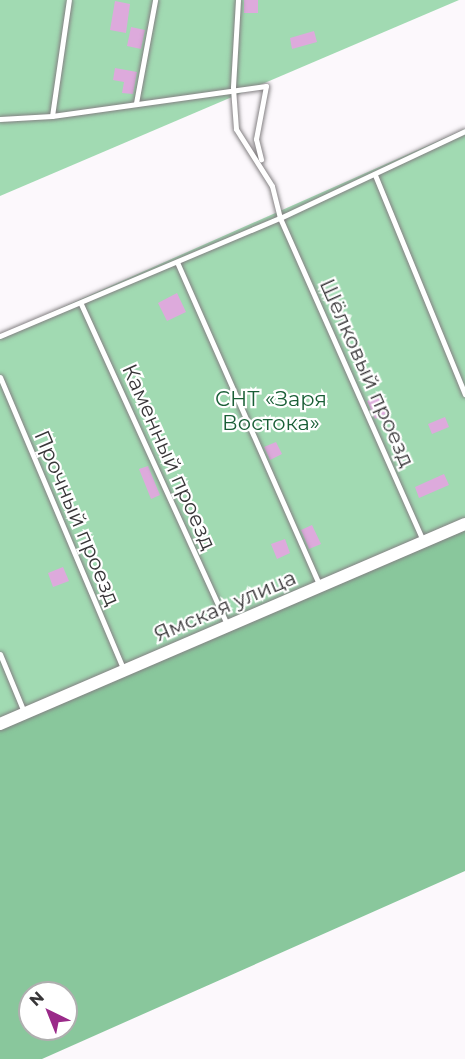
<!DOCTYPE html>
<meta charset="utf-8">
<style>
body{margin:0}
#map{position:relative;width:465px;height:1059px;overflow:hidden;background:#fcf8fc;font-family:Montserrat,sans-serif}
div>[style]{position:absolute}
.green>*{inset:0;background:#a1dab2}
.forest>*{inset:0;background:#89c79c}
.building>*{inset:0;background:#ddaadc}
.roads{filter:drop-shadow(0 0 2px #848183) drop-shadow(0 0 2px #848183)}
.service>*{height:5px;margin:-2.5px;padding:0 2.5px;transform-origin:2.5px;border-radius:2.5px;background:#fff}
.tertiary>*{height:12px;margin:-6px;padding:0 6px;transform-origin:6px;border-radius:6px;background:#fff}
span{translate:-50% -50%;white-space:nowrap;text-align:center;line-height:1.15;-webkit-text-stroke:4.5px #fff;paint-order:stroke}
.street-label{font-size:21px;color:#383638}
.park-label{font-size:21px;color:#195e36}
.north{position:absolute;left:18px;top:981px;width:60px;height:60px;box-sizing:border-box;background:#fff;border:2px solid #afafaf;border-radius:50%;rotate:317deg;font-size:16px;font-weight:700;line-height:24px;text-align:center;color:#383638}
.north::after{content:'';display:block;margin:auto;width:21px;height:27px;background:#9a2a89;clip-path:polygon(50% 0,100% 100%,50% 72%,0 100%)}
</style>
<div id="map">
<div class="green">
<i style="clip-path:polygon(0 0,459px 0,0 196px)"></i>
<i style="clip-path:polygon(465px 129px,465px 524px,0 724px,0 335px)"></i>
</div>
<div class="forest">
<i style="clip-path:polygon(evenodd,465px 530px,465px 871px,42px 1059px,0 1059px,0 729px,465px 530px,30px 993px,66px 993px,66px 1029px,30px 1029px,30px 993px)"></i>
</div>
<div class="building">
<i style="clip-path:polygon(244px 0,258px 0,258px 13px,244px 13px)"></i>
<i style="clip-path:polygon(115px 1px,130px 4px,126px 33px,110px 30px)"></i>
<i style="clip-path:polygon(131px 27px,145px 30px,141px 49px,127px 46px)"></i>
<i style="clip-path:polygon(314px 31px,317px 42px,292px 49px,290px 38px)"></i>
<i style="clip-path:polygon(115px 68px,137px 72px,133px 94px,122px 93px,124px 82px,113px 80px)"></i>
<i style="clip-path:polygon(177px 293px,186px 312px,167px 321px,158px 303px)"></i>
<i style="clip-path:polygon(382px 394px,390px 412px,375px 419px,367px 401px)"></i>
<i style="clip-path:polygon(445px 417px,449px 427px,432px 434px,428px 424px)"></i>
<i style="clip-path:polygon(276px 442px,282px 454px,270px 460px,264px 447px)"></i>
<i style="clip-path:polygon(148px 466px,160px 495px,151px 499px,139px 469px)"></i>
<i style="clip-path:polygon(444px 474px,449px 485px,419px 498px,415px 487px)"></i>
<i style="clip-path:polygon(312px 525px,321px 544px,309px 549px,301px 530px)"></i>
<i style="clip-path:polygon(285px 539px,290px 553px,277px 559px,271px 544px)"></i>
<i style="clip-path:polygon(63px 567px,69px 581px,53px 587px,48px 573px)"></i>
</div>
<div class="roads">
<div class="service">
<i style="left:238px;top:0;width:88px;rotate:93.3deg"></i>
<i style="left:233px;top:88px;width:41px;rotate:85.8deg"></i>
<i style="left:236px;top:129px;width:67px;rotate:57.7deg"></i>
<i style="left:272px;top:186px;width:33px;rotate:76deg"></i>
<i style="left:280px;top:218px;width:352px;rotate:66.1deg"></i>
<i style="left:136px;top:103px;width:105px;rotate:-79.5deg"></i>
<i style="left:52px;top:116px;width:117px;rotate:-81.7deg"></i>
<i style="left:0;top:119px;width:52px;rotate:-3.3deg"></i>
<i style="left:52px;top:116px;width:216px;rotate:-8deg"></i>
<i style="left:266px;top:86px;width:54px;rotate:100.7deg"></i>
<i style="left:256px;top:139px;width:21px;rotate:76deg"></i>
<i style="left:375px;top:175px;width:237px;rotate:67.7deg"></i>
<i style="left:177px;top:262px;width:354px;rotate:66.2deg"></i>
<i style="left:81px;top:304px;width:352px;rotate:65.5deg"></i>
<i style="left:0;top:336px;width:304px;rotate:-22.9deg"></i>
<i style="left:280px;top:218px;width:204px;rotate:-25.2deg"></i>
<i style="left:0;top:377px;width:319px;rotate:67.1deg"></i>
<i style="left:0;top:654px;width:63px;rotate:67.5deg"></i>
</div>
<div class="tertiary">
<i style="left:0;top:724px;width:506px;rotate:-23.27deg"></i>
</div>
</div>
<div class="street-label">
<span style="left:367px;top:373px;rotate:66deg">Шёлковый проезд</span>
<span style="left:169px;top:457px;rotate:66deg">Каменный проезд</span>
<span style="left:77px;top:518px;rotate:67deg">Прочный проезд</span>
<span style="left:225px;top:606px;rotate:-23deg">Ямская улица</span>
</div>
<div class="park-label">
<span style="left:271px;top:411px">СНТ «Заря<br>Востока»</span>
</div>
<div class="north">N</div>
</div>
